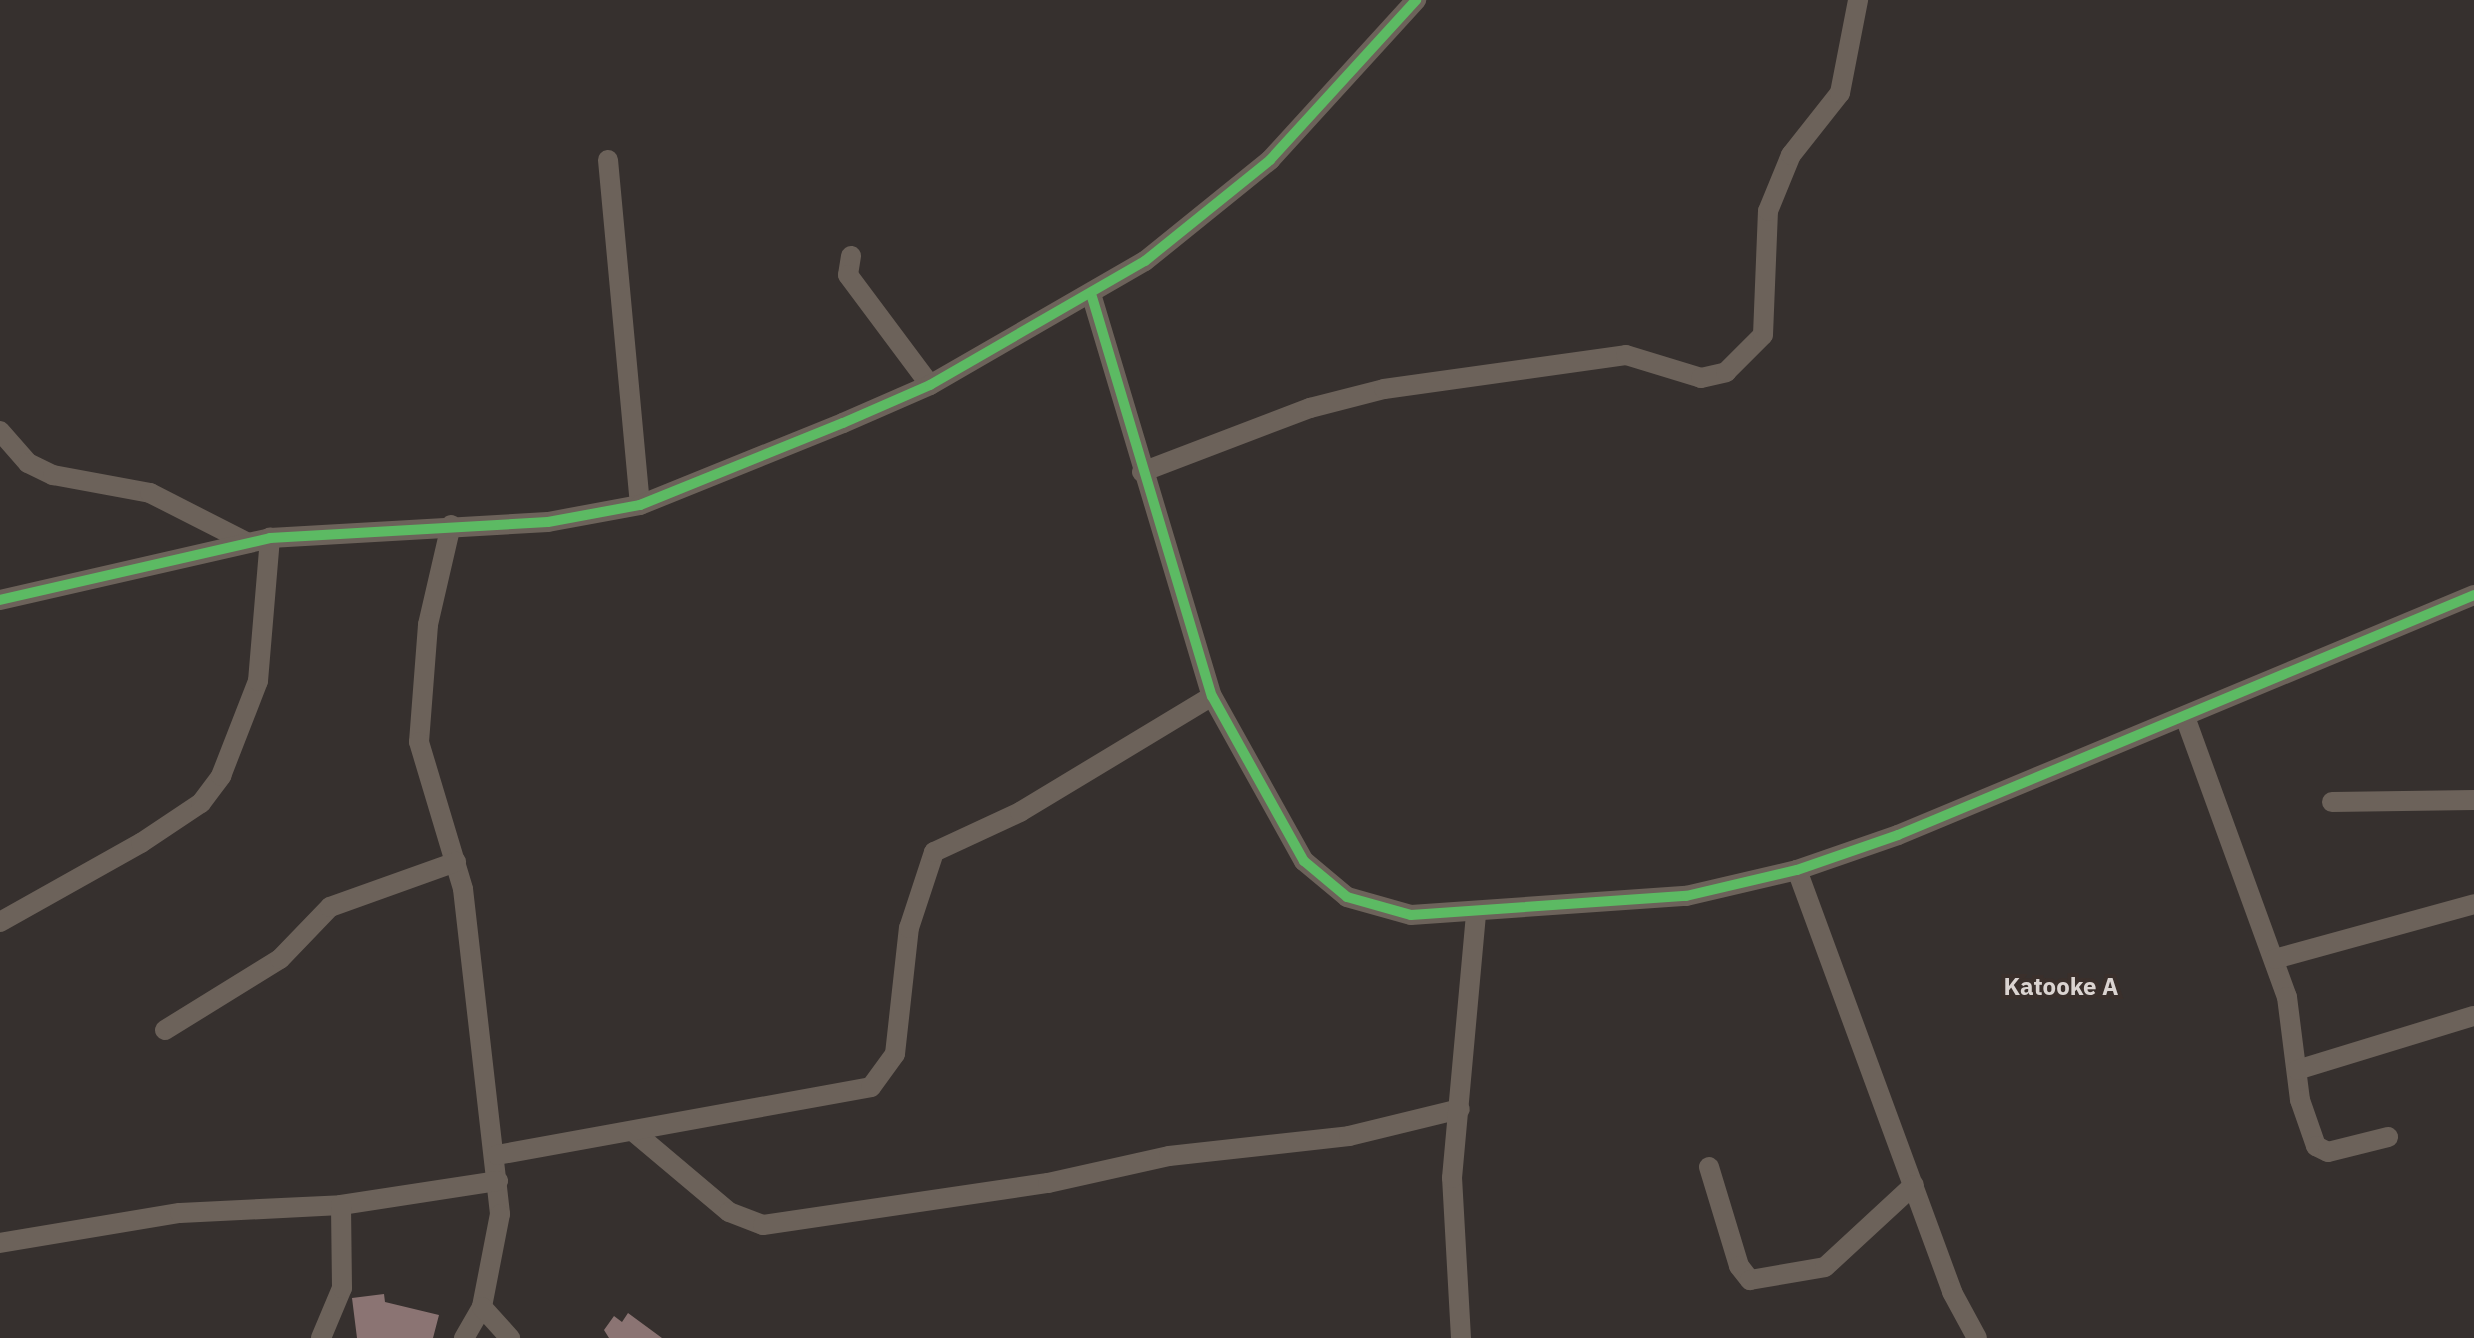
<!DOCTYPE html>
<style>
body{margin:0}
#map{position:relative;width:2474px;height:1338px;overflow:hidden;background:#36302e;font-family:"IBM Plex Sans",sans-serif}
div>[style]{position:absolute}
.building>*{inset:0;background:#8b7473}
.minor>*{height:20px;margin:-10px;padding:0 10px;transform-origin:10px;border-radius:10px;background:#6c625a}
.cycleway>*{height:10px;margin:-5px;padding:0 5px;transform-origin:5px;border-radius:5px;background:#5cba63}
span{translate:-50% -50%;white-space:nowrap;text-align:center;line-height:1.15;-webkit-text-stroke:8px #3a2f2b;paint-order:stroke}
.quarter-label{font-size:24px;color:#dbd4d1;font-weight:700}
</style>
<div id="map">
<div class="building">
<i style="clip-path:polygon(384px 1294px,385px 1302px,439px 1315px,433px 1338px,357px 1338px,352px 1298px)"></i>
<i style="clip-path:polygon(628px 1313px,662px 1338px,609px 1338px,604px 1330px,614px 1316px,622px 1322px)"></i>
</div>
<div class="minor">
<i style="left:608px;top:160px;width:346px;rotate:84.7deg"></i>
<i style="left:851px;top:256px;width:19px;rotate:99deg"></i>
<i style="left:848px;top:275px;width:137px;rotate:53.3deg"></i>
<i style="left:1092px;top:297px;width:417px;rotate:73.3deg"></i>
<i style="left:1212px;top:696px;width:189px;rotate:60.9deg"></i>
<i style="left:1304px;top:861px;width:56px;rotate:39.9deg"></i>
<i style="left:1347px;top:897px;width:66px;rotate:15.7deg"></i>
<i style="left:1411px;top:915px;width:276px;rotate:-4deg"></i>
<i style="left:1686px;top:896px;width:114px;rotate:-13.2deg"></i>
<i style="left:1797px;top:870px;width:107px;rotate:-19.1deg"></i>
<i style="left:1898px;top:835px;width:624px;rotate:-22.62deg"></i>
<i style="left:0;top:431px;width:43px;rotate:48.8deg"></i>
<i style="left:28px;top:463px;width:28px;rotate:26deg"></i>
<i style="left:53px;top:475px;width:99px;rotate:10.5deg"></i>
<i style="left:150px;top:493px;width:110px;rotate:27deg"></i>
<i style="left:1142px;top:472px;width:180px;rotate:-20.9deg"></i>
<i style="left:1310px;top:408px;width:76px;rotate:-14.4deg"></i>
<i style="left:1384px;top:389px;width:244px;rotate:-8deg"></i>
<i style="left:1626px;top:355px;width:78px;rotate:17deg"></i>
<i style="left:1701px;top:378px;width:26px;rotate:-13deg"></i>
<i style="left:1726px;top:372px;width:52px;rotate:-45deg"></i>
<i style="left:1763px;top:335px;width:124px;rotate:-87.7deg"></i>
<i style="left:1768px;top:211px;width:61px;rotate:-67.7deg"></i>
<i style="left:1791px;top:155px;width:79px;rotate:-51.7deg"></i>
<i style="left:1840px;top:93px;width:95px;rotate:-79deg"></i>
<i style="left:451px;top:525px;width:103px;rotate:103deg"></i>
<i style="left:428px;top:625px;width:117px;rotate:94.4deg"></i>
<i style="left:419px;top:742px;width:153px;rotate:73.3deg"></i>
<i style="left:463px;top:889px;width:327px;rotate:83.5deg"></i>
<i style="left:500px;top:1214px;width:95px;rotate:101deg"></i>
<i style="left:482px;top:1307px;width:36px;rotate:120deg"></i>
<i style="left:0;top:600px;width:277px;rotate:-12.9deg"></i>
<i style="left:270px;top:538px;width:278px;rotate:-3.3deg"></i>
<i style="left:548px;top:522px;width:94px;rotate:-10.5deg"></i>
<i style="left:640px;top:505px;width:219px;rotate:-22deg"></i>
<i style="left:843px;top:423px;width:95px;rotate:-23.6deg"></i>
<i style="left:930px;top:385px;width:248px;rotate:-30deg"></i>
<i style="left:1145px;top:261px;width:161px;rotate:-38.9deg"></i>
<i style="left:1270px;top:160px;width:217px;rotate:-47.6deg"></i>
<i style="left:2185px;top:717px;width:298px;rotate:70deg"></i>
<i style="left:2287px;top:997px;width:104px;rotate:82.8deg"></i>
<i style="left:2300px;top:1100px;width:49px;rotate:70.8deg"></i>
<i style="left:2316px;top:1146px;width:13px;rotate:27deg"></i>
<i style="left:2328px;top:1152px;width:62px;rotate:-14deg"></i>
<i style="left:2332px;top:802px;width:142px;rotate:-0.8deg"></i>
<i style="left:1797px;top:870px;width:450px;rotate:69.8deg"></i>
<i style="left:1952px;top:1292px;width:52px;rotate:61.5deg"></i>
<i style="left:0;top:922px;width:162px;rotate:-29.3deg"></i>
<i style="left:141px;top:843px;width:72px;rotate:-33.7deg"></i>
<i style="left:201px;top:803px;width:34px;rotate:-53deg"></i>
<i style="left:221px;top:776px;width:102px;rotate:-68.7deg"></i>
<i style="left:258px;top:681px;width:144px;rotate:-85.2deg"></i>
<i style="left:2275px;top:959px;width:206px;rotate:-15.4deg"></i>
<i style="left:165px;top:1030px;width:135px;rotate:-31.7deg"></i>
<i style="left:280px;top:959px;width:72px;rotate:-46.1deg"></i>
<i style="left:330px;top:907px;width:134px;rotate:-19.7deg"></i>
<i style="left:2297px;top:1070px;width:185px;rotate:-17deg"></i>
<i style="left:634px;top:1132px;width:124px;rotate:40.1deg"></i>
<i style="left:729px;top:1212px;width:36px;rotate:21deg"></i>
<i style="left:763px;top:1225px;width:288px;rotate:-8.4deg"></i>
<i style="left:1048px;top:1183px;width:124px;rotate:-12.6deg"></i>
<i style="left:1169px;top:1156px;width:181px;rotate:-6.3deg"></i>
<i style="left:1349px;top:1136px;width:114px;rotate:-13.7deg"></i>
<i style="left:497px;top:1155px;width:380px;rotate:-10.3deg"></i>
<i style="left:871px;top:1087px;width:41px;rotate:-54deg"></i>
<i style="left:895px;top:1054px;width:127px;rotate:-83.7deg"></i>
<i style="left:909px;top:928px;width:80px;rotate:-71.8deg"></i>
<i style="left:934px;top:852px;width:95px;rotate:-24.9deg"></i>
<i style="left:1020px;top:812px;width:224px;rotate:-31.1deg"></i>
<i style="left:1709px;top:1167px;width:103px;rotate:73.1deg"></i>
<i style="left:1739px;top:1266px;width:18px;rotate:52deg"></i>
<i style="left:1750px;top:1280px;width:76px;rotate:-9.8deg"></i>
<i style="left:1825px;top:1267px;width:121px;rotate:-42.7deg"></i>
<i style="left:0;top:1243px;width:182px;rotate:-9.5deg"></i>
<i style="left:180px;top:1213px;width:161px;rotate:-2.8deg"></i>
<i style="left:341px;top:1205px;width:159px;rotate:-8.7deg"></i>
<i style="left:482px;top:1307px;width:42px;rotate:47.9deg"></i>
<i style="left:321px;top:1338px;width:54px;rotate:-67.2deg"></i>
<i style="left:342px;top:1288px;width:83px;rotate:-90.7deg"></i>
<i style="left:1461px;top:1338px;width:160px;rotate:-93.2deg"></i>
<i style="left:1452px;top:1178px;width:267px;rotate:-84.8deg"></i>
</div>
<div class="cycleway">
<i style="left:1092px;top:297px;width:417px;rotate:73.3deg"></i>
<i style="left:1212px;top:696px;width:189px;rotate:60.9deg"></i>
<i style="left:1304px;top:861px;width:56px;rotate:39.9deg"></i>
<i style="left:1347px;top:897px;width:66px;rotate:15.7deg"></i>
<i style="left:1411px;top:915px;width:276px;rotate:-4deg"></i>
<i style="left:1686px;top:896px;width:114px;rotate:-13.2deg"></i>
<i style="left:1797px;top:870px;width:107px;rotate:-19.1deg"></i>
<i style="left:1898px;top:835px;width:624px;rotate:-22.62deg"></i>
<i style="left:0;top:600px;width:277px;rotate:-12.9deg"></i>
<i style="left:270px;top:538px;width:278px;rotate:-3.3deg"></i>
<i style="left:548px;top:522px;width:94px;rotate:-10.5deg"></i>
<i style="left:640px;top:505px;width:219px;rotate:-22deg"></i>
<i style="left:843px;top:423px;width:95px;rotate:-23.6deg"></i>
<i style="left:930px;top:385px;width:248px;rotate:-30deg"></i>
<i style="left:1145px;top:261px;width:161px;rotate:-38.9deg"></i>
<i style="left:1270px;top:160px;width:217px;rotate:-47.6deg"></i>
</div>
<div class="quarter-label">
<span style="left:2061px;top:987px">Katooke A</span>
</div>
</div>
